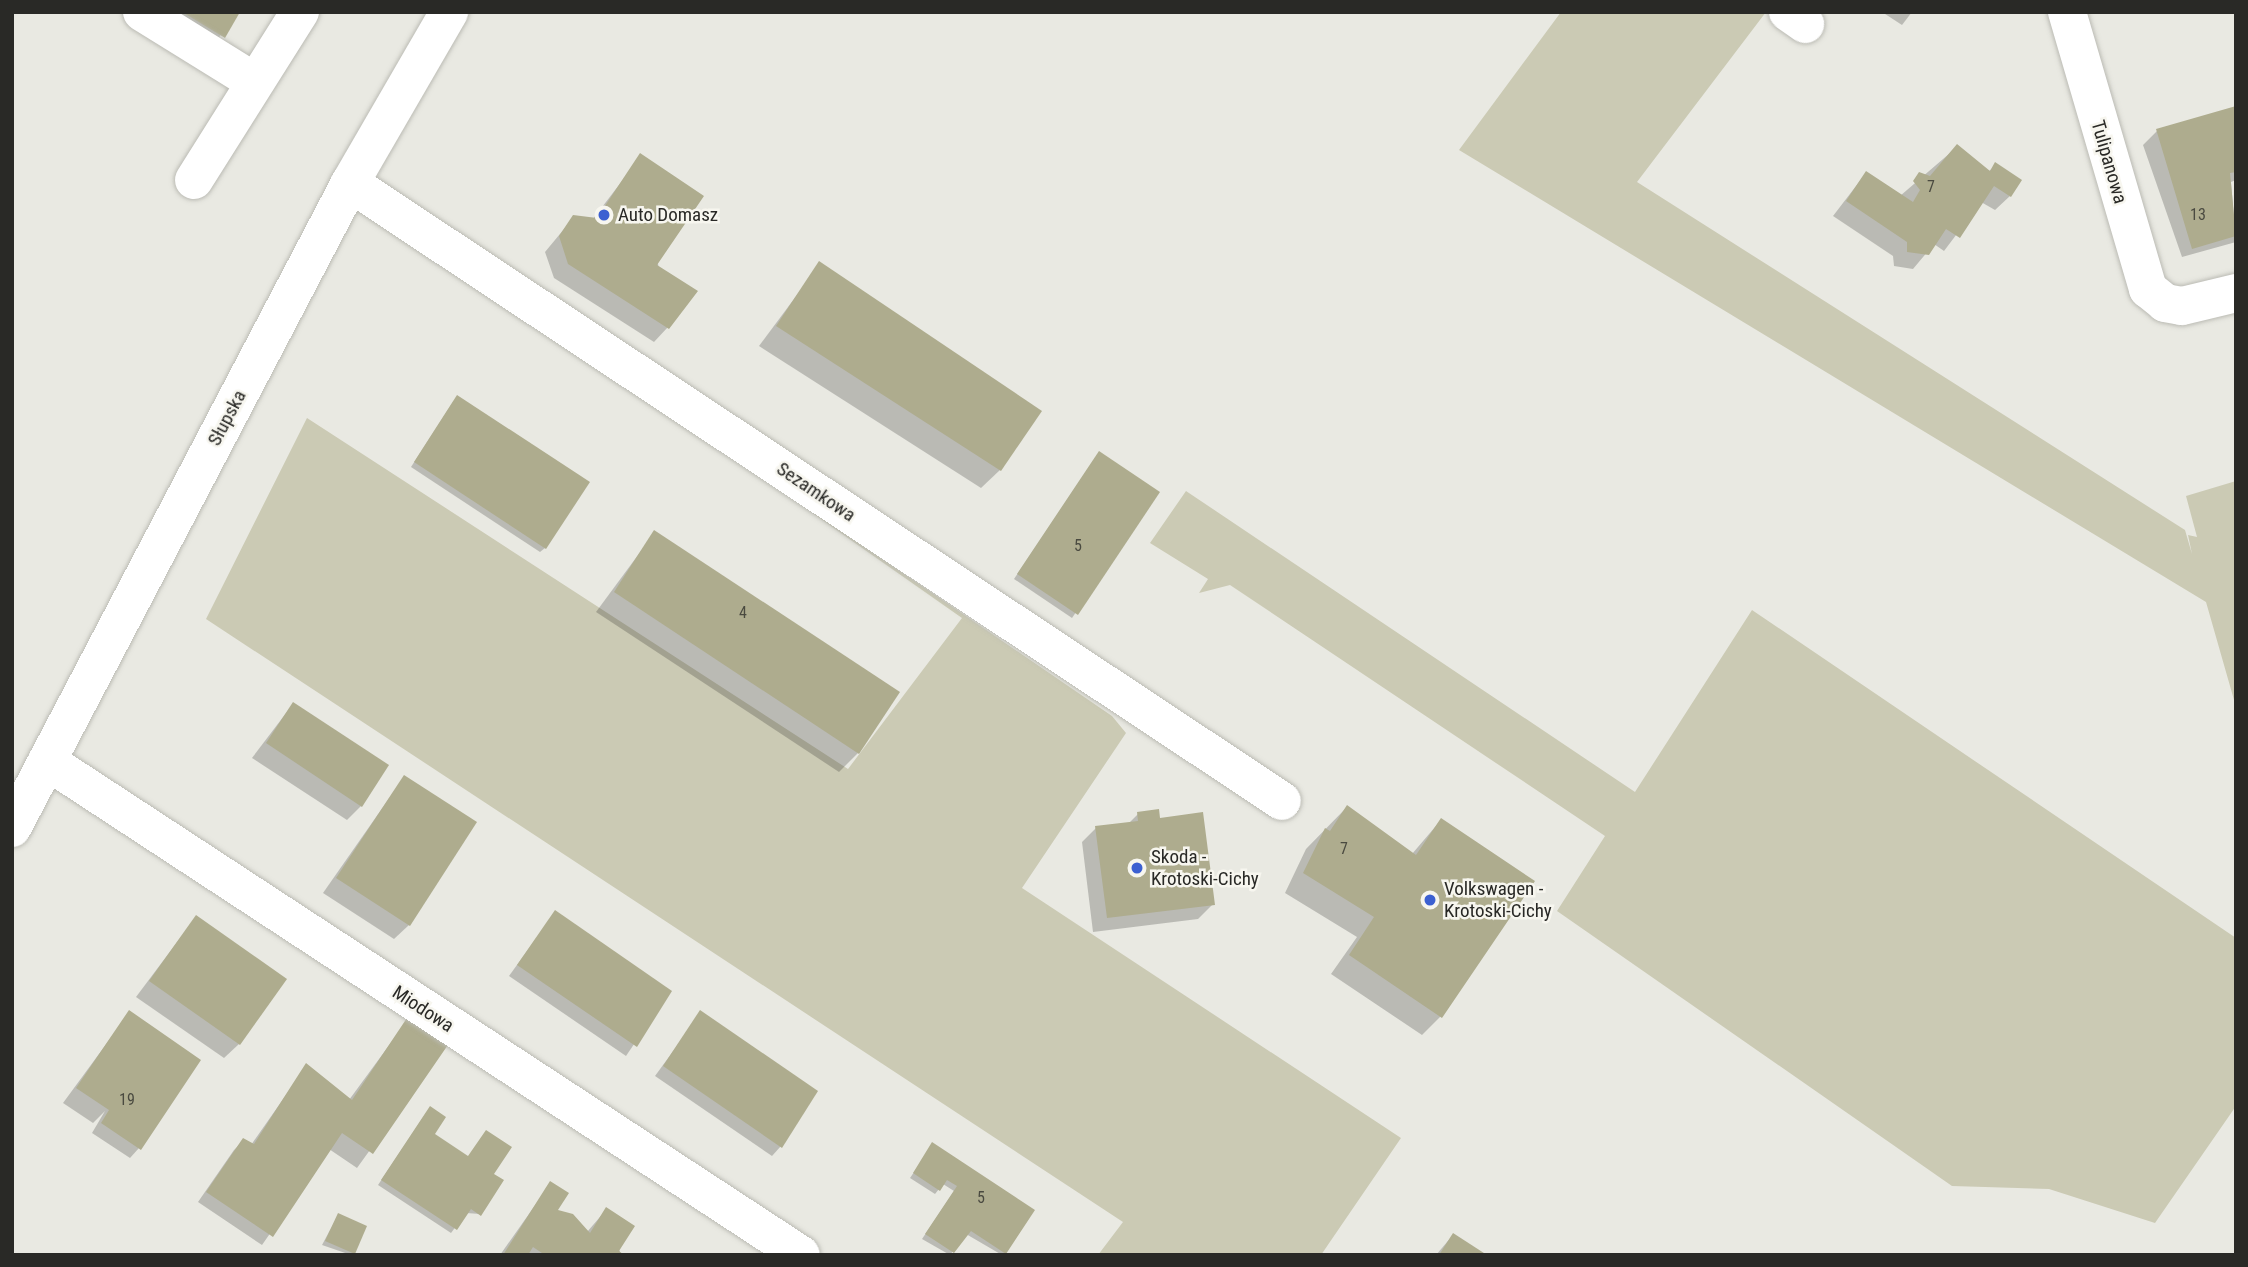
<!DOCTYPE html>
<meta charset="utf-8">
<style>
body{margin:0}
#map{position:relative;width:2248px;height:1267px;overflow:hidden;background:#e9e9e2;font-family:"Roboto Condensed",sans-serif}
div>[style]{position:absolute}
.green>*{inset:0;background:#cbcab4}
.shadow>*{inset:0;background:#0003}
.building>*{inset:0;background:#aeac8e}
.roads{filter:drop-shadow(0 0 2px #bbbbb4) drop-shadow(0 0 2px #bbbbb4)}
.minor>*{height:38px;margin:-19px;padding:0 19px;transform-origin:19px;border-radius:19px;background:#fff}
.major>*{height:38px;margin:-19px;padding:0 19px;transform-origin:19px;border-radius:19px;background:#fff}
.dots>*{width:19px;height:19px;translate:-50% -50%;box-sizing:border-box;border:4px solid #f7f6ef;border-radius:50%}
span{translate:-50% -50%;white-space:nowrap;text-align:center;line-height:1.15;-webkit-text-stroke:5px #f7f6ef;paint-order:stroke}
.number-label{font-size:16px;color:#4a4a40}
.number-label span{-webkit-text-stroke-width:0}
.street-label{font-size:19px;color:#292926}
.poi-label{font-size:19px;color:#292926}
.left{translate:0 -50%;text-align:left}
.frame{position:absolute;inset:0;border:14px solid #292926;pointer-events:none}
</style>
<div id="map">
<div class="green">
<i style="clip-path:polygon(1561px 12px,1766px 12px,1637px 182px,2185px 530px,2192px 554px,2188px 535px,2197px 537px,2186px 496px,2236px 481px,2236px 707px,2206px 602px,1459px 150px)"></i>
<i style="clip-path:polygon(307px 418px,848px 769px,962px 618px,694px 430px,1112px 716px,1126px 733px,1022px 888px,1401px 1138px,1321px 1255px,1098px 1255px,1123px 1222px,206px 619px)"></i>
<i style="clip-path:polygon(1186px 491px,1635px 792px,1752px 610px,2236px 938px,2236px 1106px,2155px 1223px,2049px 1189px,1952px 1186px,1557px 911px,1605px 836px,1230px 585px,1199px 593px,1208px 579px,1150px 543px)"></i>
</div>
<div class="shadow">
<i style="clip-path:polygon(132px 12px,238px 12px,205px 56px)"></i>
<i style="clip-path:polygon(1882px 12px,1912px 12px,1902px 25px)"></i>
<i style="clip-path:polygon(2236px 108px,2236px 180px,2231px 182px,2236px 242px,2182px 257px,2143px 145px,2157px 131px)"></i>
<i style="clip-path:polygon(1957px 147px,1988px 172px,1996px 165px,2010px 196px,1995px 210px,1981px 202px,1944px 251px,1934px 244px,1913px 269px,1894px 266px,1893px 256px,1833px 216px,1866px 173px,1900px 196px)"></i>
<i style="clip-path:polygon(641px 156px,668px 327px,654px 342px,554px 278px,545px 252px,574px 217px,593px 219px)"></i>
<i style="clip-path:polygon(820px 264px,1000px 470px,981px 488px,759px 346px)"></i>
<i style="clip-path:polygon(453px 402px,545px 548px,540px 552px,411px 467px)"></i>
<i style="clip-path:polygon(1095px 458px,1158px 493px,1072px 618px,1014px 579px)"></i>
<i style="clip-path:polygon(655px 532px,858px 753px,839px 772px,596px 612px)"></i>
<i style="clip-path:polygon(293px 704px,361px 806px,347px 820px,252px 758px)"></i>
<i style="clip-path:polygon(404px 777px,409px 925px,394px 939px,323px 893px)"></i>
<i style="clip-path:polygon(1347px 807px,1412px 854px,1441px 820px,1441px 1016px,1422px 1035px,1331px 974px,1357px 937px,1285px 893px,1306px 849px)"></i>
<i style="clip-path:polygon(1138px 814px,1159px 820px,1213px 904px,1198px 919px,1093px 932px,1082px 842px,1096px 828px,1128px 824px)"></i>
<i style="clip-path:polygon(555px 912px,670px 991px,626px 1056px,509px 976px)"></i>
<i style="clip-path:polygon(196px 917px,239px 1044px,224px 1058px,136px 997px)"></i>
<i style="clip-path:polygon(129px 1013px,139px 1148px,130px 1158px,92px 1133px,105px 1111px,93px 1123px,63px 1103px)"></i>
<i style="clip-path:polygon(701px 1013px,781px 1146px,772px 1156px,655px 1076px)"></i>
<i style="clip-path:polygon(412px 1014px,450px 1039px,357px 1168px,329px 1149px,262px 1245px,198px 1202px,234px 1150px,244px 1140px,251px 1145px,307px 1065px,349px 1100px)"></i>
<i style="clip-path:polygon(426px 1113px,432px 1135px,492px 1174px,480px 1214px,466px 1213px,451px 1233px,378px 1185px)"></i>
<i style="clip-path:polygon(933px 1144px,1005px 1253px,1002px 1255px,966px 1234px,950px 1255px,922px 1239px,954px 1191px,943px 1184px,935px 1194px,910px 1178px)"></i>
<i style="clip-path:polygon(550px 1184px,555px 1211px,587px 1232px,606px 1210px,621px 1255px,500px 1255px)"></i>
<i style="clip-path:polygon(338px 1215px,353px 1253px,351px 1255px,322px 1245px)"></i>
<i style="clip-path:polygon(1453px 1235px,1484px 1255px,1436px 1255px)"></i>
</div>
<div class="building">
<i style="clip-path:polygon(182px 12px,240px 12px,225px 38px)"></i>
<i style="clip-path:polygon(2236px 106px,2236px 172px,2230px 173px,2236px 236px,2192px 249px,2156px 129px)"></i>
<i style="clip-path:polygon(1957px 144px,1990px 171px,1995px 162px,2022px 180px,2011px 197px,1994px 186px,1960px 238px,1946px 229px,1929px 255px,1907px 252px,1907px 242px,1846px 201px,1866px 171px,1913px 202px,1920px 190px,1913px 181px,1919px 172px,1930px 176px)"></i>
<i style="clip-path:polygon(640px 153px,704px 196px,657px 265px,698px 291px,669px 329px,568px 264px,559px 236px,573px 215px,597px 218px)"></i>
<i style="clip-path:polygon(819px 261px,1042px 411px,1001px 471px,776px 326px)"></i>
<i style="clip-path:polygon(457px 395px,590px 482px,546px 549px,414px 462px)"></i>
<i style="clip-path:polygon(1099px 451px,1160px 492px,1078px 615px,1017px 574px)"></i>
<i style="clip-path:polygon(654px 530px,900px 692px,859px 754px,614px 592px)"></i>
<i style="clip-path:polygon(293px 702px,389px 765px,362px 807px,266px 743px)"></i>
<i style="clip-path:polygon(404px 775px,477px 822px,410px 926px,336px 878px)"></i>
<i style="clip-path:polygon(1347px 805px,1416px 855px,1441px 818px,1535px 881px,1442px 1018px,1349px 955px,1374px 917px,1303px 873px,1325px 828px,1330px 831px)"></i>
<i style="clip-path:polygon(1159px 809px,1160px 818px,1203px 812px,1215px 905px,1107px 918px,1095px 826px,1138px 821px,1137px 812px)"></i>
<i style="clip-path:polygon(555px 910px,672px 991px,637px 1047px,517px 965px)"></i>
<i style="clip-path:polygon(196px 915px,287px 979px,240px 1045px,149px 981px)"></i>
<i style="clip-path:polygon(129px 1010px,201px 1060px,141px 1150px,101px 1123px,109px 1110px,76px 1088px)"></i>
<i style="clip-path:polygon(700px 1010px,818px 1091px,782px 1148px,663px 1066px)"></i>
<i style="clip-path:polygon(411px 1012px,452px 1039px,373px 1154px,342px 1133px,273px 1237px,206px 1192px,243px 1138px,254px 1144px,306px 1063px,352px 1100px)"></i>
<i style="clip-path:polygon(430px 1106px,446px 1117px,435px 1134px,468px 1156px,486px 1130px,512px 1147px,494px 1174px,504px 1180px,481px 1216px,471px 1209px,457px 1230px,381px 1180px)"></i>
<i style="clip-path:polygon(932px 1142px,1035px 1210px,1006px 1254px,971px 1231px,954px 1253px,925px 1234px,957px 1186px,947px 1180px,940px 1191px,913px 1173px)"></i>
<i style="clip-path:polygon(550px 1181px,569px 1193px,558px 1210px,573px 1214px,590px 1233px,606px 1207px,635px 1226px,619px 1251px,624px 1255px,545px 1255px,533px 1247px,528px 1255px,503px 1255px)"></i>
<i style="clip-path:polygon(338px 1213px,367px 1226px,355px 1254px,325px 1241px)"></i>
<i style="clip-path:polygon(1453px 1233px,1487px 1255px,1439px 1255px)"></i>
</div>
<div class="roads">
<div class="minor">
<i style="left:142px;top:12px;width:133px;rotate:31.8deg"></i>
<i style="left:1788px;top:12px;width:21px;rotate:35deg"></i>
<i style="left:2067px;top:12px;width:289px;rotate:73.7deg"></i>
<i style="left:2148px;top:289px;width:22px;rotate:39deg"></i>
<i style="left:2165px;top:303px;width:17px;rotate:10deg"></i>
<i style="left:2182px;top:306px;width:56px;rotate:-13.5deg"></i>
<i style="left:194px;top:180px;width:199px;rotate:-57.8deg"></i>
<i style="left:350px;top:183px;width:1118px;rotate:33.55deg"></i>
<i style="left:47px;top:761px;width:901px;rotate:33.23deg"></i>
</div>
<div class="major">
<i style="left:12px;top:828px;width:728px;rotate:-62.34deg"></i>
<i style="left:350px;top:183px;width:198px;rotate:-59.9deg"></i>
</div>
</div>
<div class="dots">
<i style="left:604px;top:215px;background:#3c60d1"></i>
<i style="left:1137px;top:868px;background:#3c60d1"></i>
<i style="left:1430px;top:900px;background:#3c60d1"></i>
</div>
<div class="number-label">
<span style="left:1931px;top:187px">7</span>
<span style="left:2198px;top:215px">13</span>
<span style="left:1078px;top:546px">5</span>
<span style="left:743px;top:613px">4</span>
<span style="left:1344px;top:849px">7</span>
<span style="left:127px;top:1100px">19</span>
<span style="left:981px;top:1198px">5</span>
</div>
<div class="street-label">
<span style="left:2109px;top:162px;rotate:74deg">Tulipanowa</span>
<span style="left:227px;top:418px;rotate:-62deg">Słupska</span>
<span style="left:816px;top:492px;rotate:34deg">Sezamkowa</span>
<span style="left:423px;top:1009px;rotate:33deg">Miodowa</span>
</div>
<div class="poi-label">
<span class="left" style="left:618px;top:215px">Auto Domasz</span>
<span class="left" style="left:1151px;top:868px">Skoda -<br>Krotoski-Cichy</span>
<span class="left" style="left:1444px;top:900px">Volkswagen -<br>Krotoski-Cichy</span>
</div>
<div class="frame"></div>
</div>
